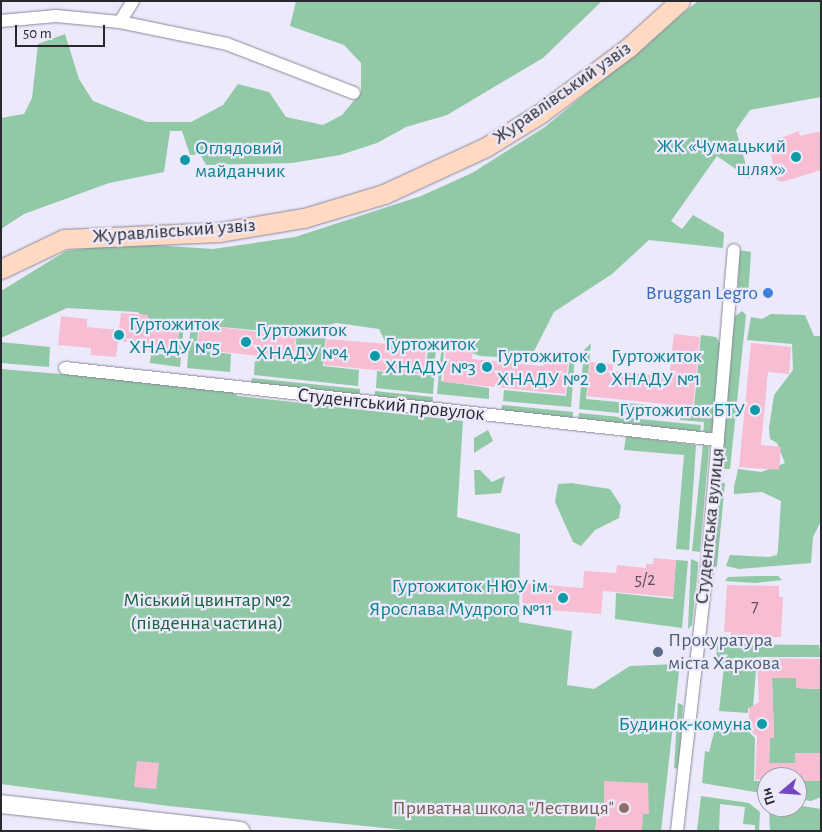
<!DOCTYPE html>
<meta charset="utf-8">
<style>
body{margin:0}
#map{position:relative;width:822px;height:832px;overflow:hidden;background:#ece9fb;font-family:"Alegreya Sans",sans-serif}
div>[style]{position:absolute}
.green>*{inset:0;background:#91c8a6}
.building>*{inset:0;background:#f7bed3}
.roads{filter:drop-shadow(0 0 1px #8a8798) drop-shadow(0 0 1px #8a8798)}
.street>*{height:12px;margin:-6px;padding:0 6px;transform-origin:6px;border-radius:6px;background:#fff}
.secondary>*{height:18px;margin:-9px;padding:0 9px;transform-origin:9px;border-radius:9px;background:#fff}
.primary>*{height:19px;margin:-9.5px;padding:0 9.5px;transform-origin:9.5px;border-radius:9.5px;background:#ffd9c2}
.dots>*{width:14px;height:14px;translate:-50% -50%;box-sizing:border-box;border:2px solid #ece9fb;border-radius:50%}
span{translate:-50% -50%;white-space:nowrap;text-align:center;line-height:1.15;-webkit-text-stroke:4.5px #ece9fb;paint-order:stroke}
.number-label{font-size:18px;color:#5d4e58}
.number-label span{-webkit-text-stroke-width:0}
.street-label{font-size:20px;color:#2a282f}
.culture-label{font-size:20px;color:#0d838f}
.right{translate:-100% -50%;text-align:right}
.left{translate:0 -50%;text-align:left}
.shop-label{font-size:20px;color:#366cbe}
.park-label{font-size:20px;color:#17633e}
.service-label{font-size:20px;color:#4e5e75}
.education-label{font-size:20px;color:#785e54}
.frame{position:absolute;inset:0;border:2px solid #2a282f;pointer-events:none}
.north{position:absolute;left:757px;top:767px;width:50px;height:50px;box-sizing:border-box;background:#ece9fb;border:1px solid #9e9ca9;border-radius:50%;rotate:252deg;font-size:14px;font-weight:700;line-height:20px;text-align:center;color:#2a282f}
.north::after{content:'';display:block;margin:auto;width:18px;height:22px;background:#7247bf;clip-path:polygon(50% 0,100% 100%,50% 72%,0 100%)}
.scale{position:absolute;left:15px;top:25px;width:90px;height:22px;box-sizing:border-box;border:2px solid #2a282f;border-top:0;padding-left:6px;font-size:15px;line-height:18px;white-space:nowrap;color:#2a282f;-webkit-text-stroke:4px #ece9fb;paint-order:stroke}
</style>
<div id="map">
<div class="green">
<i style="clip-path:polygon(296px 1px,602px 1px,543px 58px,447px 115px,406px 127px,377px 143px,340px 155px,292px 163px,206px 165px,200px 154px,190px 155px,182px 131px,170px 131px,164px 172px,109px 183px,24px 214px,1px 229px,1px 118px,24px 114px,32px 98px,38px 44px,65px 34px,79px 79px,93px 101px,147px 122px,191px 122px,223px 105px,238px 84px,269px 92px,286px 117px,323px 125px,342px 115px,361px 92px,361px 63px,344px 45px,290px 26px)"></i>
<i style="clip-path:polygon(698px 1px,821px 1px,821px 97px,750px 110px,736px 130px,750px 179px,717px 156px,671px 221px,682px 229px,693px 215px,724px 233px,723px 248px,649px 240px,612px 274px,554px 312px,530px 359px,480px 356px,445px 343px,441px 381px,489px 388px,489px 399px,437px 394px,442px 342px,432px 338px,419px 344px,385px 341px,379px 329px,336px 323px,309px 330px,326px 332px,323px 366px,359px 370px,358px 386px,254px 375px,255px 357px,294px 361px,297px 334px,199px 325px,196px 350px,231px 354px,230px 372px,187px 368px,191px 322px,150px 319px,137px 312px,67px 308px,1px 338px,1px 291px,66px 251px,125px 243px,213px 249px,295px 237px,421px 196px,472px 173px,545px 127px)"></i>
<i style="clip-path:polygon(739px 250px,751px 252px,748px 298px,738px 291px)"></i>
<i style="clip-path:polygon(742px 311px,746px 315px,730px 469px,720px 469px,734px 317px)"></i>
<i style="clip-path:polygon(771px 314px,805px 315px,814px 336px,821px 336px,821px 521px,813px 537px,811px 563px,739px 569px,726px 566px,730px 555px,769px 557px,777px 555px,778px 549px,781px 501px,762px 492px,734px 494px,734px 487px,738px 469px,761px 472px,785px 463px,777px 443px,770px 439px,769px 428px,774px 395px,793px 370px,792px 344px,747px 340px,751px 317px,762px 319px)"></i>
<i style="clip-path:polygon(180px 322px,184px 324px,180px 367px,150px 363px,151px 353px,176px 356px)"></i>
<i style="clip-path:polygon(701px 335px,716px 337px,721px 345px,713px 428px,711px 434px,703px 435px,704px 422px,680px 420px,682px 407px,694px 407px)"></i>
<i style="clip-path:polygon(1px 342px,50px 347px,49px 367px,1px 363px)"></i>
<i style="clip-path:polygon(591px 343px,586px 399px,669px 407px,668px 418px,579px 409px,584px 350px)"></i>
<i style="clip-path:polygon(428px 348px,436px 348px,433px 394px,376px 388px,377px 371px,425px 376px)"></i>
<i style="clip-path:polygon(570px 354px,575px 355px,571px 407px,503px 401px,504px 390px,566px 396px)"></i>
<i style="clip-path:polygon(1px 369px,227px 388px,238px 396px,463px 421px,457px 517px,520px 534px,519px 622px,572px 631px,567px 685px,594px 689px,630px 666px,677px 664px,679px 672px,661px 831px,414px 831px,169px 806px,1px 784px)"></i>
<i style="clip-path:polygon(252px 378px,360px 389px,360px 398px,251px 387px)"></i>
<i style="clip-path:polygon(375px 391px,433px 397px,432px 407px,374px 401px)"></i>
<i style="clip-path:polygon(502px 405px,573px 412px,572px 423px,501px 416px)"></i>
<i style="clip-path:polygon(579px 413px,701px 425px,700px 435px,578px 424px)"></i>
<i style="clip-path:polygon(488px 430px,493px 441px,474px 453px,474px 438px)"></i>
<i style="clip-path:polygon(626px 436px,696px 445px,689px 550px,676px 549px,684px 455px,624px 450px)"></i>
<i style="clip-path:polygon(703px 444px,709px 447px,700px 552px,692px 551px)"></i>
<i style="clip-path:polygon(474px 470px,480px 470px,492px 482px,505px 476px,501px 493px,475px 495px)"></i>
<i style="clip-path:polygon(571px 483px,610px 489px,621px 506px,619px 518px,595px 530px,581px 546px,573px 542px,555px 502px,558px 484px)"></i>
<i style="clip-path:polygon(719px 483px,725px 483px,717px 567px,712px 566px)"></i>
<i style="clip-path:polygon(691px 559px,698px 562px,698px 568px,692px 625px,688px 629px)"></i>
<i style="clip-path:polygon(676px 560px,688px 561px,682px 628px,615px 619px,616px 593px,673px 599px)"></i>
<i style="clip-path:polygon(757px 576px,778px 576px,782px 580px,756px 583px,725px 581px,728px 577px)"></i>
<i style="clip-path:polygon(717px 644px,819px 645px,821px 657px,757px 657px,753px 708px,748px 708px,748px 713px,719px 711px,724px 667px,716px 666px)"></i>
<i style="clip-path:polygon(772px 678px,796px 678px,796px 688px,821px 689px,821px 753px,795px 753px,795px 763px,769px 763px,770px 738px,774px 737px)"></i>
<i style="clip-path:polygon(678px 703px,683px 705px,679px 769px,674px 768px)"></i>
<i style="clip-path:polygon(717px 721px,748px 724px,748px 731px,755px 738px,754px 781px,767px 781px,767px 794px,702px 783px,705px 751px,709px 752px)"></i>
<i style="clip-path:polygon(797px 781px,821px 781px,821px 797px,811px 801px,797px 799px)"></i>
<i style="clip-path:polygon(701px 796px,749px 803px,760px 812px,759px 831px,755px 831px,755px 825px,743px 824px,745px 807px,720px 804px,719px 831px,697px 831px)"></i>
<i style="clip-path:polygon(797px 805px,821px 809px,821px 831px,770px 831px,769px 807px)"></i>
</div>
<div class="building">
<i style="clip-path:polygon(799px 131px,800px 136px,821px 131px,821px 170px,782px 182px,777px 180px,768px 143px)"></i>
<i style="clip-path:polygon(121px 313px,148px 315px,147px 323px,179px 326px,177px 354px,150px 351px,151px 344px,118px 341px,116px 357px,91px 355px,91px 348px,58px 345px,61px 316px,87px 319px,87px 327px,119px 330px)"></i>
<i style="clip-path:polygon(200px 325px,296px 336px,293px 360px,197px 349px)"></i>
<i style="clip-path:polygon(674px 334px,700px 337px,693px 407px,587px 396px,590px 362px,613px 364px,613px 371px,669px 377px)"></i>
<i style="clip-path:polygon(326px 339px,426px 347px,424px 375px,324px 365px)"></i>
<i style="clip-path:polygon(447px 340px,474px 343px,472px 359px,543px 366px,544px 353px,569px 355px,565px 394px,443px 382px)"></i>
<i style="clip-path:polygon(751px 343px,791px 347px,789px 374px,768px 372px,761px 445px,781px 447px,779px 470px,739px 467px)"></i>
<i style="clip-path:polygon(654px 558px,676px 560px,673px 597px,603px 591px,601px 614px,522px 608px,523px 583px,583px 588px,584px 571px,616px 573px,617px 565px,646px 568px,646px 564px,653px 564px)"></i>
<i style="clip-path:polygon(727px 585px,779px 586px,779px 597px,783px 597px,781px 637px,731px 637px,731px 632px,724px 632px)"></i>
<i style="clip-path:polygon(757px 658px,821px 659px,821px 689px,796px 688px,796px 678px,772px 678px,774px 738px,770px 738px,769px 763px,795px 763px,795px 753px,821px 753px,821px 781px,797px 781px,797px 777px,755px 780px,757px 736px,749px 730px,749px 708px,759px 702px)"></i>
<i style="clip-path:polygon(137px 761px,159px 763px,156px 789px,134px 787px)"></i>
<i style="clip-path:polygon(604px 781px,648px 783px,649px 814px,643px 814px,642px 831px,595px 831px,598px 803px,604px 803px)"></i>
</div>
<div class="roads">
<div class="street">
<i style="left:133px;top:1px;width:25px;rotate:122deg"></i>
<i style="left:120px;top:22px;width:109px;rotate:11.6deg"></i>
<i style="left:227px;top:44px;width:136px;rotate:21.1deg"></i>
<i style="left:1px;top:21px;width:55px;rotate:-5.2deg"></i>
<i style="left:56px;top:16px;width:64px;rotate:5.4deg"></i>
<i style="left:65px;top:368px;width:657px;rotate:6.29deg"></i>
<i style="left:677px;top:831px;width:264px;rotate:-83.5deg"></i>
<i style="left:707px;top:569px;width:320px;rotate:-85.2deg"></i>
</div>
<div class="secondary">
<i style="left:1px;top:804px;width:241px;rotate:6.4deg"></i>
</div>
<div class="primary">
<i style="left:1px;top:269px;width:70px;rotate:-25.5deg"></i>
<i style="left:64px;top:239px;width:156px;rotate:-2.6deg"></i>
<i style="left:220px;top:232px;width:85px;rotate:-9.5deg"></i>
<i style="left:304px;top:218px;width:84px;rotate:-16.7deg"></i>
<i style="left:384px;top:194px;width:112px;rotate:-24.7deg"></i>
<i style="left:486px;top:147px;width:65px;rotate:-31.7deg"></i>
<i style="left:541px;top:113px;width:109px;rotate:-36.8deg"></i>
<i style="left:628px;top:48px;width:70px;rotate:-42.1deg"></i>
</div>
</div>
<div class="dots">
<i style="left:796px;top:157px;background:#0f9aa8"></i>
<i style="left:185px;top:160px;background:#0f9aa8"></i>
<i style="left:768px;top:293px;background:#3f7fe0"></i>
<i style="left:119px;top:335px;background:#0f9aa8"></i>
<i style="left:246px;top:342px;background:#0f9aa8"></i>
<i style="left:375px;top:356px;background:#0f9aa8"></i>
<i style="left:487px;top:367px;background:#0f9aa8"></i>
<i style="left:601px;top:368px;background:#0f9aa8"></i>
<i style="left:755px;top:410px;background:#0f9aa8"></i>
<i style="left:563px;top:598px;background:#0f9aa8"></i>
<i style="left:658px;top:652px;background:#5c6f8a"></i>
<i style="left:762px;top:724px;background:#0f9aa8"></i>
<i style="left:624px;top:808px;background:#8d6e63"></i>
</div>
<div class="number-label">
<span style="left:645px;top:580px">5/2</span>
<span style="left:755px;top:607px">7</span>
</div>
<div class="street-label">
<span style="left:562px;top:93px;rotate:-35deg">Журавлівський узвіз</span>
<span style="left:174px;top:231px;rotate:-4deg">Журавлівський узвіз</span>
<span style="left:391px;top:405px;rotate:6deg">Студентський провулок</span>
<span style="left:710px;top:526px;rotate:-84deg">Студентська вулиця</span>
</div>
<div class="culture-label">
<span class="right" style="left:786px;top:158px">ЖК «Чумацький<br>шлях»</span>
<span class="left" style="left:195px;top:160px">Оглядовий<br>майданчик</span>
<span class="left" style="left:129px;top:336px">Гуртожиток<br>ХНАДУ №5</span>
<span class="left" style="left:256px;top:342px">Гуртожиток<br>ХНАДУ №4</span>
<span class="left" style="left:385px;top:356px">Гуртожиток<br>ХНАДУ №3</span>
<span class="left" style="left:497px;top:368px">Гуртожиток<br>ХНАДУ №2</span>
<span class="left" style="left:611px;top:368px">Гуртожиток<br>ХНАДУ №1</span>
<span class="right" style="left:745px;top:410px">Гуртожиток БТУ</span>
<span class="right" style="left:553px;top:598px">Гуртожиток НЮУ ім.<br>Ярослава Мудрого №11</span>
<span class="right" style="left:752px;top:724px">Будинок-комуна</span>
</div>
<div class="shop-label">
<span class="right" style="left:758px;top:293px">Bruggan Legro</span>
</div>
<div class="park-label">
<span style="left:207px;top:612px">Міський цвинтар №2<br>(південна частина)</span>
</div>
<div class="service-label">
<span class="left" style="left:668px;top:652px">Прокуратура<br>міста Харкова</span>
</div>
<div class="education-label">
<span class="right" style="left:614px;top:808px">Приватна школа "Лествиця"</span>
</div>
<div class="frame"></div>
<div class="north">Пн</div>
<div class="scale">50 m</div>
</div>
